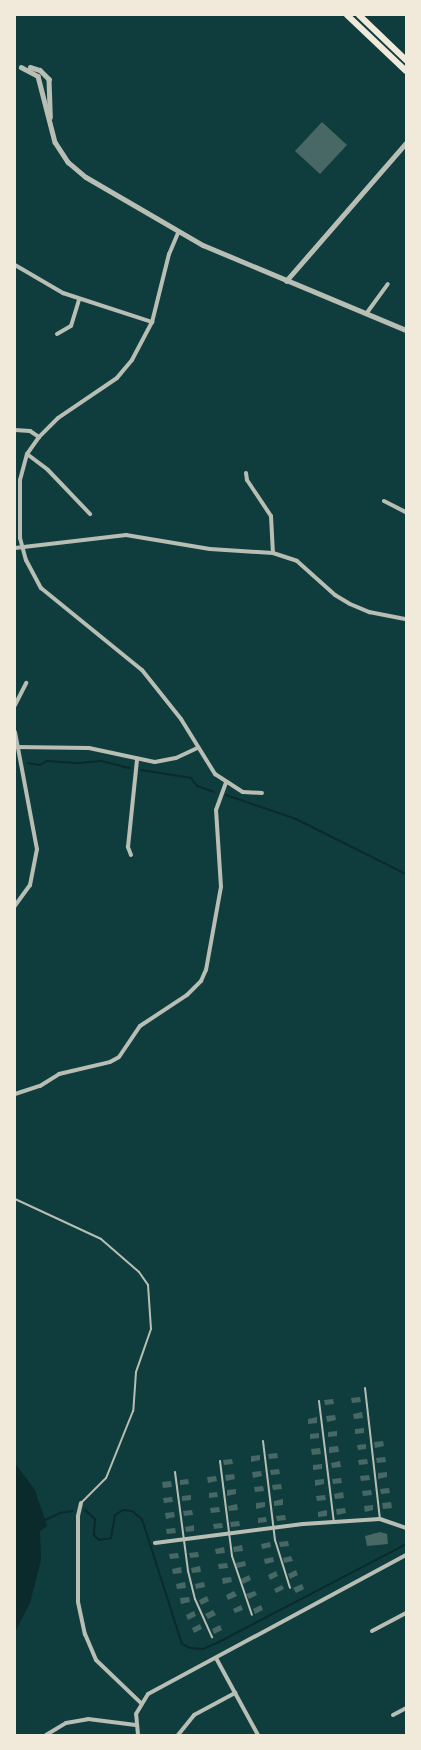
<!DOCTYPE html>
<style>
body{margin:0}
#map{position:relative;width:421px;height:1750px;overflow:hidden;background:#0f3d3e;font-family:"Source Serif 4",serif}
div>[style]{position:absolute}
.water>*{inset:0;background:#0a2a2b}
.stream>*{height:2px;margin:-1px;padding:0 1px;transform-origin:1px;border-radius:1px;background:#0a2a2b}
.building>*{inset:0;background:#486865}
.service>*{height:2px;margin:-1px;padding:0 1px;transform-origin:1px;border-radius:1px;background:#b8beb3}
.minor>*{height:4px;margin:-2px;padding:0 2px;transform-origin:2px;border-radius:2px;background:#b8beb3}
.tertiary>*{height:4.5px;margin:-2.25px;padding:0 2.25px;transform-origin:2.25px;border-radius:2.25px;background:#b8beb3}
.trunk>*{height:6px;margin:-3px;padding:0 3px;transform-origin:3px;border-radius:3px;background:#f1e9da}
span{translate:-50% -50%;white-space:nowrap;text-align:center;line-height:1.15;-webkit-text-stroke:4px #f1e9da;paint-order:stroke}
.frame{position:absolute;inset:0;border:16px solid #f1e9da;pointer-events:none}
</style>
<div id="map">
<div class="water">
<i style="clip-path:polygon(15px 1463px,35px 1490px,47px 1526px,40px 1531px,41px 1560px,30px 1603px,15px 1632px)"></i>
</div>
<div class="stream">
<i style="left:15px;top:763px;width:1px"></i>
<i style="left:28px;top:763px;width:12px;rotate:9deg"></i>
<i style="left:40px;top:765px;width:8px;rotate:-30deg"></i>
<i style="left:47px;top:761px;width:32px;rotate:4deg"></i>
<i style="left:79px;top:763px;width:22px;rotate:-5deg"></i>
<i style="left:101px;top:761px;width:30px;rotate:14deg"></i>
<i style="left:141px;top:770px;width:51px;rotate:9.1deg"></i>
<i style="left:191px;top:778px;width:10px;rotate:53deg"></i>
<i style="left:197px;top:786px;width:18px;rotate:19deg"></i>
<i style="left:226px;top:795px;width:74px;rotate:18.9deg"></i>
<i style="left:296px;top:819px;width:123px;rotate:26.6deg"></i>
<i style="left:85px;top:1510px;width:13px;rotate:42deg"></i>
<i style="left:95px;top:1519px;width:16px;rotate:94deg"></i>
<i style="left:94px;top:1535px;width:7px;rotate:45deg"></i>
<i style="left:99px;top:1540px;width:12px;rotate:-9deg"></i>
<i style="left:111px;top:1538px;width:23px;rotate:-80deg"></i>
<i style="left:115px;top:1515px;width:9px;rotate:-32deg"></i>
<i style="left:123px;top:1510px;width:9px;rotate:6deg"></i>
<i style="left:132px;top:1511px;width:13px;rotate:39deg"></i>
<i style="left:142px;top:1519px;width:131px;rotate:72.3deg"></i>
<i style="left:182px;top:1644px;width:9px;rotate:27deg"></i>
<i style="left:190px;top:1648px;width:13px;rotate:4deg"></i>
<i style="left:203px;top:1649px;width:15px;rotate:-23deg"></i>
<i style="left:217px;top:1643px;width:213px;rotate:-27.6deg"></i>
<i style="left:45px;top:1520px;width:17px;rotate:-25deg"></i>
<i style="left:60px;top:1513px;width:13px;rotate:-9deg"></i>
</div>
<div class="building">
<i style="clip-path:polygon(322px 122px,347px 145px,320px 174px,295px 151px)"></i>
<i style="clip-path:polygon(360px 1397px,361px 1402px,352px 1403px,351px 1398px)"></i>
<i style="clip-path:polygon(333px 1399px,334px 1404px,325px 1405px,324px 1400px)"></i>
<i style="clip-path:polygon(362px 1412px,363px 1418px,354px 1419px,353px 1414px)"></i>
<i style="clip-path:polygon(335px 1415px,336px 1420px,327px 1422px,326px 1416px)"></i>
<i style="clip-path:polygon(317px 1417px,317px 1423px,308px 1424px,308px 1419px)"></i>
<i style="clip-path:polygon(364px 1428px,364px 1433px,355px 1434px,355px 1429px)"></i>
<i style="clip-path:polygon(337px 1431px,337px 1436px,328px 1437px,328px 1432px)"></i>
<i style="clip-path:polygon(319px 1433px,319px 1438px,310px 1439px,310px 1434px)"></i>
<i style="clip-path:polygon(383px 1441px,384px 1446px,375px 1448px,374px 1442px)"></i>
<i style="clip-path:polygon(366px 1444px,366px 1449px,358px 1450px,357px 1445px)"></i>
<i style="clip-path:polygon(338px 1446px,339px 1452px,329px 1453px,329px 1447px)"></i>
<i style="clip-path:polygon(320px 1448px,321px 1454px,312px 1455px,311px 1449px)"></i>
<i style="clip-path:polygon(277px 1453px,278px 1458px,269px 1459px,268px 1454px)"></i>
<i style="clip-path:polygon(260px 1455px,260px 1460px,251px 1462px,251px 1456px)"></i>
<i style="clip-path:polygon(385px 1457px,386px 1462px,377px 1463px,376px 1458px)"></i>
<i style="clip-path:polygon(232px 1459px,233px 1464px,224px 1465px,223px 1460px)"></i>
<i style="clip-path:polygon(367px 1459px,368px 1464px,359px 1465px,358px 1460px)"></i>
<i style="clip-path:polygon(340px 1461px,341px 1467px,332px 1468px,331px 1463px)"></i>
<i style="clip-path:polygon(322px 1464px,322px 1469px,313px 1470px,313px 1465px)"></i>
<i style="clip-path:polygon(279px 1469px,280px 1474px,271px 1475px,270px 1470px)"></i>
<i style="clip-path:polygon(261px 1471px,262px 1476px,253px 1478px,252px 1472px)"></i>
<i style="clip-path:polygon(387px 1472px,387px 1477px,378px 1479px,378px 1473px)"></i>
<i style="clip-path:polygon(234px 1474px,235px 1479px,226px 1481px,225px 1475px)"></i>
<i style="clip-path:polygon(369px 1475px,370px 1480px,361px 1481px,360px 1476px)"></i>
<i style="clip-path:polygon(216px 1476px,217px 1481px,208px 1483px,207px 1477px)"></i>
<i style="clip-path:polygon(341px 1478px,342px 1483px,333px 1484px,332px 1479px)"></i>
<i style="clip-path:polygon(188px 1479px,189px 1484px,180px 1485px,180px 1480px)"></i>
<i style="clip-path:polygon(324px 1479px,324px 1484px,315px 1486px,315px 1480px)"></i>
<i style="clip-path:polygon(171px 1481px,172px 1487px,163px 1488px,162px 1482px)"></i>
<i style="clip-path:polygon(281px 1484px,282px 1489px,273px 1490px,272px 1485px)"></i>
<i style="clip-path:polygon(263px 1486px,264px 1491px,255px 1492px,254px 1487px)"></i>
<i style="clip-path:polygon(389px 1488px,390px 1493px,381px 1494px,380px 1489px)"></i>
<i style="clip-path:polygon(236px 1489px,236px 1494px,227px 1496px,227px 1490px)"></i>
<i style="clip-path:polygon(371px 1490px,372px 1495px,363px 1496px,362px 1491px)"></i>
<i style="clip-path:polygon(217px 1492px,218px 1497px,209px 1498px,209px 1493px)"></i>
<i style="clip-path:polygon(343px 1492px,344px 1498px,335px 1499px,334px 1494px)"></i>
<i style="clip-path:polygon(191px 1495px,191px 1500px,182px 1501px,182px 1496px)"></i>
<i style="clip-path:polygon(325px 1495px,326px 1500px,317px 1501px,316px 1496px)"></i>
<i style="clip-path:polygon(172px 1497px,173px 1502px,164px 1503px,163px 1498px)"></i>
<i style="clip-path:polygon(283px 1499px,283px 1505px,274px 1506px,274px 1501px)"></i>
<i style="clip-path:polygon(265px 1502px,265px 1507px,256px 1509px,256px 1503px)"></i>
<i style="clip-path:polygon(391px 1502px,392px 1508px,383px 1509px,382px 1503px)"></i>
<i style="clip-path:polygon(237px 1504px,238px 1510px,229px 1511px,228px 1506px)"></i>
<i style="clip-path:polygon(373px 1505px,373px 1510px,365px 1512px,364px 1506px)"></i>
<i style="clip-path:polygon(219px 1507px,220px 1512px,211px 1513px,210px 1508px)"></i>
<i style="clip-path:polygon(345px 1508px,346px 1513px,337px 1515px,336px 1509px)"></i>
<i style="clip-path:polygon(192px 1510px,193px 1515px,184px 1516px,183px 1511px)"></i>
<i style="clip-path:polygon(327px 1510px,327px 1516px,318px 1517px,318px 1512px)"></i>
<i style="clip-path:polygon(174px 1512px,175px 1517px,166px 1519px,165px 1513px)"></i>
<i style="clip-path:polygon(285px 1515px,286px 1520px,277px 1521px,276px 1516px)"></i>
<i style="clip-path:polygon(266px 1517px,267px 1522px,258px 1523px,258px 1518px)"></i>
<i style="clip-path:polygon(239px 1521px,240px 1526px,231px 1527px,230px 1522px)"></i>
<i style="clip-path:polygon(222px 1523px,223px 1528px,214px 1529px,213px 1524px)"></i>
<i style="clip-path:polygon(194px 1525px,194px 1531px,186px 1532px,185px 1527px)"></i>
<i style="clip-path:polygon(175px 1528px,176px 1533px,167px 1534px,166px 1529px)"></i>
<i style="clip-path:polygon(380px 1532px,387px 1534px,388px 1544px,367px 1546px,365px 1536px)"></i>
<i style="clip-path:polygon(288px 1541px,289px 1546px,280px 1547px,279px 1542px)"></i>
<i style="clip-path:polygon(270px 1542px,271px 1547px,262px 1549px,261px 1544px)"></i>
<i style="clip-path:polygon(242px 1545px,243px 1551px,234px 1552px,233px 1547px)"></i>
<i style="clip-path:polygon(224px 1547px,225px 1553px,216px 1554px,215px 1549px)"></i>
<i style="clip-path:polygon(198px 1552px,199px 1557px,190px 1558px,189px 1553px)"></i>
<i style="clip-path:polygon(178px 1553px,179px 1558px,170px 1559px,169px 1554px)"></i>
<i style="clip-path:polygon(291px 1556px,293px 1561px,284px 1563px,283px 1558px)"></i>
<i style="clip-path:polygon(273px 1557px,274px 1562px,265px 1564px,264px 1559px)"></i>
<i style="clip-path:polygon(245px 1561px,246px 1566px,237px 1568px,236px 1563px)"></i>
<i style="clip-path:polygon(227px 1563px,228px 1568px,219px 1569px,218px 1564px)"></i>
<i style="clip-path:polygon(200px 1566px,201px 1572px,192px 1573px,191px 1568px)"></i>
<i style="clip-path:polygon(181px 1567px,182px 1573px,173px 1574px,172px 1569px)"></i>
<i style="clip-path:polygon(296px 1570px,298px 1575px,290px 1579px,288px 1574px)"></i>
<i style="clip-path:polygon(276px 1571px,278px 1576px,270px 1580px,268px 1575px)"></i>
<i style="clip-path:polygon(249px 1575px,251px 1580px,243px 1584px,241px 1579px)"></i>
<i style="clip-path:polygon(231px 1577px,232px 1582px,223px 1584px,222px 1578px)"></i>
<i style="clip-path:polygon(185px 1582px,186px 1588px,177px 1589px,176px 1584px)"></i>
<i style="clip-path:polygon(204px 1582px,205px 1587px,196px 1589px,195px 1584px)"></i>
<i style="clip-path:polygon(302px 1584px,304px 1589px,296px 1593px,293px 1588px)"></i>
<i style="clip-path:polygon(282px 1585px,284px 1589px,276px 1593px,274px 1589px)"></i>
<i style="clip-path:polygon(234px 1591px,237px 1596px,228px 1600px,226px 1595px)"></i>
<i style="clip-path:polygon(255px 1591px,257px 1595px,249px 1599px,246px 1594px)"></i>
<i style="clip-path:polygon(207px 1596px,209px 1601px,201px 1605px,199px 1600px)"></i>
<i style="clip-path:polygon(189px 1597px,190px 1602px,181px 1604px,180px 1598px)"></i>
<i style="clip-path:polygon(241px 1605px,243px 1610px,235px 1613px,233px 1609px)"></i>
<i style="clip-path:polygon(261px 1605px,263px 1610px,255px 1614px,253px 1609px)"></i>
<i style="clip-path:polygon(213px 1610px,216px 1615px,208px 1619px,205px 1614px)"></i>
<i style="clip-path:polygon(194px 1611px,196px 1616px,188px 1620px,186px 1615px)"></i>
<i style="clip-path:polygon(200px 1624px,202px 1629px,194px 1633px,192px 1628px)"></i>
<i style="clip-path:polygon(220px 1625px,222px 1630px,214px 1634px,212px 1629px)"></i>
</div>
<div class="service">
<i style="left:15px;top:1199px;width:95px;rotate:24.9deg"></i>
<i style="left:101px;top:1239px;width:50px;rotate:41deg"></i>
<i style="left:139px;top:1272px;width:16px;rotate:55deg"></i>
<i style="left:148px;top:1285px;width:44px;rotate:86.1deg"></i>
<i style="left:151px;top:1329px;width:46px;rotate:109.2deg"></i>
<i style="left:136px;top:1372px;width:39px;rotate:94deg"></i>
<i style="left:133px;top:1411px;width:72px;rotate:111.9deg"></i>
<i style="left:106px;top:1478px;width:35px;rotate:135deg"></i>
<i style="left:365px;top:1388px;width:132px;rotate:83.5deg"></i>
<i style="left:319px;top:1401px;width:123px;rotate:83deg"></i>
<i style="left:263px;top:1441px;width:100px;rotate:83.1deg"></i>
<i style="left:275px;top:1540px;width:50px;rotate:72.6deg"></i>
<i style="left:220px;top:1461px;width:96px;rotate:82.8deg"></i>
<i style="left:232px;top:1556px;width:62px;rotate:71.3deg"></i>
<i style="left:175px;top:1472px;width:100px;rotate:82.5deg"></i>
<i style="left:188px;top:1571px;width:29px;rotate:76deg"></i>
<i style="left:195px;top:1599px;width:42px;rotate:65.9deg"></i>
</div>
<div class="minor">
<i style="left:178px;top:233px;width:23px;rotate:113deg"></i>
<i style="left:169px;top:254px;width:70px;rotate:104deg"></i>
<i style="left:152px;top:322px;width:43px;rotate:117.8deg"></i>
<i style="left:132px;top:360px;width:23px;rotate:130deg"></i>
<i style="left:117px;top:378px;width:71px;rotate:145.9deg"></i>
<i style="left:58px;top:418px;width:27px;rotate:135deg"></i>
<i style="left:39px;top:437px;width:21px;rotate:125deg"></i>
<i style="left:27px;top:454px;width:27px;rotate:105deg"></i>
<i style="left:20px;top:480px;width:58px;rotate:90deg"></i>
<i style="left:20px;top:538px;width:23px;rotate:75deg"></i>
<i style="left:26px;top:560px;width:32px;rotate:62deg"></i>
<i style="left:41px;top:588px;width:130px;rotate:39.1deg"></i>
<i style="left:142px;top:670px;width:63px;rotate:51.5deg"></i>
<i style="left:181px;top:719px;width:65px;rotate:58.3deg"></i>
<i style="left:215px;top:774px;width:33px;rotate:33deg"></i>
<i style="left:243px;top:792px;width:19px;rotate:3deg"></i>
<i style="left:15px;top:265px;width:56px;rotate:30.3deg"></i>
<i style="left:63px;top:293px;width:94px;rotate:18deg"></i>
<i style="left:366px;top:314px;width:37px;rotate:-54deg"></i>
<i style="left:57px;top:334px;width:16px;rotate:-30deg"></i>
<i style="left:71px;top:326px;width:28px;rotate:-73deg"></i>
<i style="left:15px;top:430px;width:15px;rotate:4deg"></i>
<i style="left:30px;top:431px;width:11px;rotate:34deg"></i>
<i style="left:27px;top:454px;width:26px;rotate:37deg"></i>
<i style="left:48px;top:470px;width:61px;rotate:46.3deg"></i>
<i style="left:246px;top:473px;width:7px;rotate:82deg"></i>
<i style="left:247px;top:480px;width:43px;rotate:56.3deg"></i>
<i style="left:271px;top:516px;width:37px;rotate:87deg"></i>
<i style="left:384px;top:501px;width:25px;rotate:27deg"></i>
<i style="left:15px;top:548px;width:112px;rotate:-6.7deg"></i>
<i style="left:126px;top:535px;width:85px;rotate:9.5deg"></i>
<i style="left:210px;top:549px;width:63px;rotate:3.6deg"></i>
<i style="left:273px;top:553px;width:25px;rotate:18deg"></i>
<i style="left:297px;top:561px;width:51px;rotate:41.8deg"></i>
<i style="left:335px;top:595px;width:17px;rotate:31deg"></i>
<i style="left:350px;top:604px;width:21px;rotate:23deg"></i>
<i style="left:369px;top:612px;width:38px;rotate:11deg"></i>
<i style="left:15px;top:705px;width:25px;rotate:-63deg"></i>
<i style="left:15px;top:732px;width:119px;rotate:79.4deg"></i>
<i style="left:37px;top:849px;width:37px;rotate:101deg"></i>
<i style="left:30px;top:885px;width:26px;rotate:126deg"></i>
<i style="left:15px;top:747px;width:74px;rotate:0.8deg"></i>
<i style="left:89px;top:748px;width:67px;rotate:12deg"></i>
<i style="left:155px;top:762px;width:21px;rotate:-11deg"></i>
<i style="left:176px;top:758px;width:23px;rotate:-25deg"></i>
<i style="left:131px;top:855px;width:9px;rotate:-111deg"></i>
<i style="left:128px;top:847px;width:87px;rotate:-84.1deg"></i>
<i style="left:15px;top:1094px;width:26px;rotate:-18deg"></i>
<i style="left:40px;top:1086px;width:22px;rotate:-32deg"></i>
<i style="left:59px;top:1074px;width:52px;rotate:-13.2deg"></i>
<i style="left:110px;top:1062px;width:10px;rotate:-29deg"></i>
<i style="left:119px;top:1057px;width:37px;rotate:-56deg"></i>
<i style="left:140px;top:1026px;width:56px;rotate:-33.4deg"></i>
<i style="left:187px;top:995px;width:20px;rotate:-45deg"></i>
<i style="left:201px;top:981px;width:12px;rotate:-66deg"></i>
<i style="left:206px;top:970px;width:84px;rotate:-79.8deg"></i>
<i style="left:221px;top:887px;width:77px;rotate:-93.7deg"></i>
<i style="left:216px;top:810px;width:29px;rotate:-70deg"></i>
<i style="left:81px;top:1503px;width:13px;rotate:103deg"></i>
<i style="left:78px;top:1516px;width:86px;rotate:90deg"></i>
<i style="left:78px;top:1602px;width:33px;rotate:78deg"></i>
<i style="left:85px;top:1634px;width:28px;rotate:67deg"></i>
<i style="left:96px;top:1660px;width:62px;rotate:43.7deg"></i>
<i style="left:155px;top:1543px;width:149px;rotate:-7.3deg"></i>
<i style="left:303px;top:1524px;width:77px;rotate:-3.7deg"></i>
<i style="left:380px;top:1519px;width:28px;rotate:19deg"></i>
<i style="left:372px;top:1631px;width:38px;rotate:-28deg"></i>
<i style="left:216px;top:1658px;width:88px;rotate:61.4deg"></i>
<i style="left:393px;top:1715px;width:15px;rotate:-28deg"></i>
<i style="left:46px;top:1735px;width:23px;rotate:-31deg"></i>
<i style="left:66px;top:1723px;width:22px;rotate:-10deg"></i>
<i style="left:88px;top:1719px;width:48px;rotate:7.1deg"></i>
<i style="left:138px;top:1735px;width:21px;rotate:-95deg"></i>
<i style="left:136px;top:1714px;width:23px;rotate:-59deg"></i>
<i style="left:148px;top:1694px;width:293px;rotate:-28.3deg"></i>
<i style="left:178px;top:1735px;width:26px;rotate:-51deg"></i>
<i style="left:194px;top:1715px;width:47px;rotate:-28.2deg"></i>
</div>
<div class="tertiary">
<i style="left:21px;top:67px;width:19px;rotate:28deg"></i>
<i style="left:38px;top:76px;width:68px;rotate:75.6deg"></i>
<i style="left:55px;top:142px;width:24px;rotate:57deg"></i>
<i style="left:68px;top:162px;width:23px;rotate:40deg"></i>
<i style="left:86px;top:177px;width:135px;rotate:30.2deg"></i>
<i style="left:203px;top:245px;width:220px;rotate:22.7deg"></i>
<i style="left:30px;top:67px;width:10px;rotate:17deg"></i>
<i style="left:40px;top:70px;width:13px;rotate:45deg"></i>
<i style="left:49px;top:79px;width:38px;rotate:88deg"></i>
<i style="left:286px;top:281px;width:183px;rotate:-49deg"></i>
</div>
<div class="trunk">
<i style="left:347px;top:15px;width:81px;rotate:43.5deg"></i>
<i style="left:359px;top:15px;width:65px;rotate:43.8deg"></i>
</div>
<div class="frame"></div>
</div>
